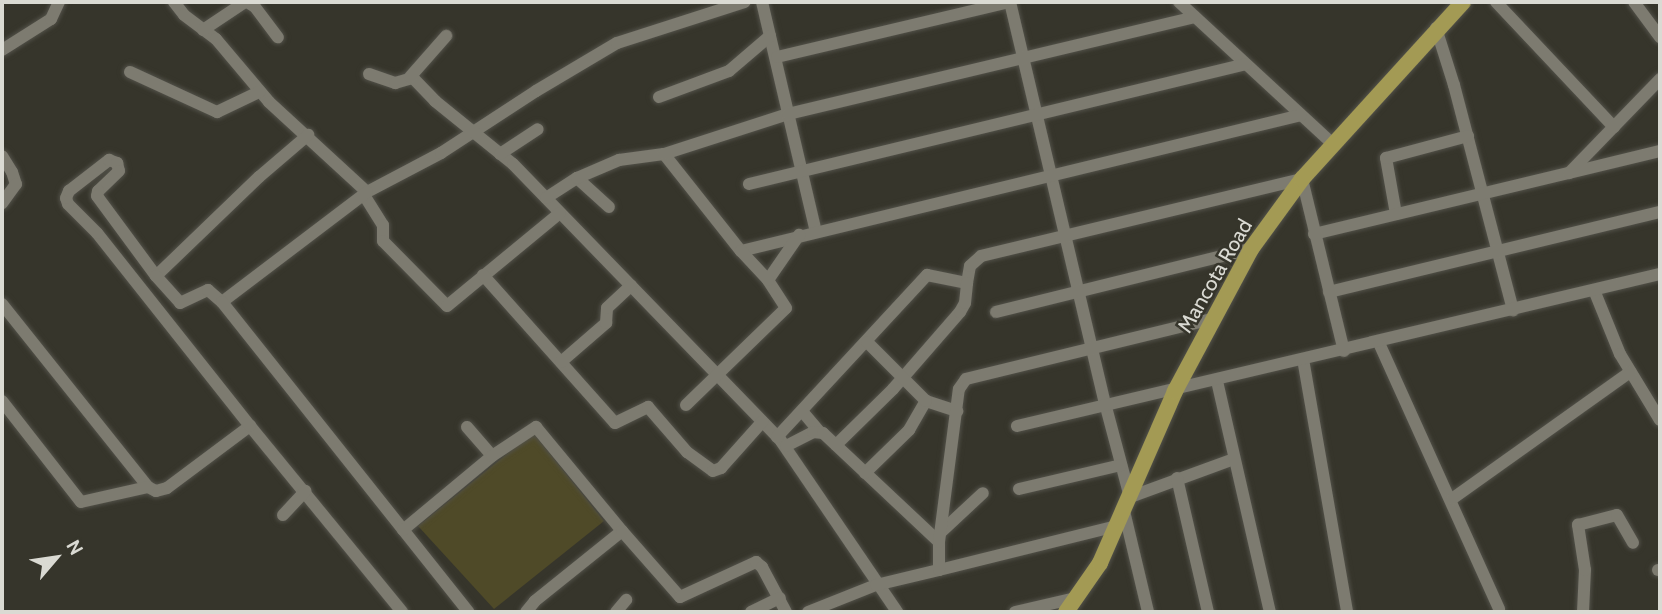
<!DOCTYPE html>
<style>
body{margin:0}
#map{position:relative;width:1662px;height:614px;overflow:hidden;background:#36352b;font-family:Cabin,sans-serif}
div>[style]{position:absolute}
.green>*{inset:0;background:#4f4a28}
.roads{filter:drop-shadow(0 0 2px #525149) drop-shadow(0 0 2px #525149)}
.minor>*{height:12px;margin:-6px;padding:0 6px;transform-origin:6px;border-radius:6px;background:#7d7b70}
.major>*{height:16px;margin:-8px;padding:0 8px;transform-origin:8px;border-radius:8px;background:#a39a54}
span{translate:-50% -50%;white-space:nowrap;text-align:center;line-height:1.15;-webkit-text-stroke:5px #36352b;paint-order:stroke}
.street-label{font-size:21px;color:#dadad3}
.frame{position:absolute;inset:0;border:4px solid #dadad3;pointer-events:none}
.north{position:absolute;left:21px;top:523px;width:70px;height:70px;-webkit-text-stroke:5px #36352b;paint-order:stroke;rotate:61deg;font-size:19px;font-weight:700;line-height:28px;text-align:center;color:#dadad3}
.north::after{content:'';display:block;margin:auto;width:24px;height:32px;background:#dadad3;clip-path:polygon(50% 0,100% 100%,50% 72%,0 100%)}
</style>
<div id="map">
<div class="green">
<i style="clip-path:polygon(533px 433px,604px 521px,494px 609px,418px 526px)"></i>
</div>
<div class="roads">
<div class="minor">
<i style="left:174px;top:2px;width:16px;rotate:52deg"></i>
<i style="left:184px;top:15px;width:40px;rotate:37deg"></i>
<i style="left:216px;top:39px;width:82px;rotate:49.9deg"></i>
<i style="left:269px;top:102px;width:133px;rotate:42.6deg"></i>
<i style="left:367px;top:192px;width:84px;rotate:-27.8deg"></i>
<i style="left:441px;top:153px;width:113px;rotate:-33.1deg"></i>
<i style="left:536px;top:91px;width:94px;rotate:-30.7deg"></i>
<i style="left:617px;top:43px;width:134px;rotate:-17.8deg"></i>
<i style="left:247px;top:2px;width:9px;rotate:32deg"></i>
<i style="left:255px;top:7px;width:38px;rotate:53deg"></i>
<i style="left:762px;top:2px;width:236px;rotate:76.8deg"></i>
<i style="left:1010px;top:2px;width:416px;rotate:76.7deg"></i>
<i style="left:1106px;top:407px;width:93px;rotate:75.1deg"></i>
<i style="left:1130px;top:497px;width:111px;rotate:-20.1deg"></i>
<i style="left:1179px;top:2px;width:209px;rotate:42.7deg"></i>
<i style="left:1496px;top:2px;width:172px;rotate:46.7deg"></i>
<i style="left:1634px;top:2px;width:44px;rotate:53.4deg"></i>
<i style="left:1436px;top:28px;width:60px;rotate:72.5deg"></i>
<i style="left:1454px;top:85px;width:233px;rotate:75.3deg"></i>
<i style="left:203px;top:30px;width:50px;rotate:-33.7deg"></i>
<i style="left:2px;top:50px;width:58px;rotate:-32.3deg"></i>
<i style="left:51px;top:19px;width:19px;rotate:-65deg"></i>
<i style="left:777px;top:57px;width:239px;rotate:-13.3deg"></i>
<i style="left:130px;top:72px;width:96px;rotate:24.7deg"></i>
<i style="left:217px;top:112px;width:47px;rotate:-25.5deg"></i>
<i style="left:369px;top:74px;width:28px;rotate:19deg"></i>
<i style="left:395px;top:83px;width:19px;rotate:-16deg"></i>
<i style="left:413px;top:78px;width:32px;rotate:46deg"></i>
<i style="left:435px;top:101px;width:100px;rotate:38.9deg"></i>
<i style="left:513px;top:164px;width:385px;rotate:45.9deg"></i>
<i style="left:781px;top:441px;width:207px;rotate:55.8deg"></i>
<i style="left:410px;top:77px;width:55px;rotate:-48.7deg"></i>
<i style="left:659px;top:97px;width:75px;rotate:-20.4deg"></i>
<i style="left:729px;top:71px;width:54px;rotate:-40.5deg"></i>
<i style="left:500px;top:154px;width:45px;rotate:-33.3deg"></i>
<i style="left:664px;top:154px;width:124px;rotate:51.6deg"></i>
<i style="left:741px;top:251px;width:576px;rotate:-13.65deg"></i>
<i style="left:2px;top:156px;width:19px;rotate:58deg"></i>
<i style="left:12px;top:172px;width:13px;rotate:72deg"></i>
<i style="left:16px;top:184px;width:24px;rotate:126deg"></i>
<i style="left:1569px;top:173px;width:94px;rotate:-13.6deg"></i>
<i style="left:577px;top:178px;width:43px;rotate:42.2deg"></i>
<i style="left:749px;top:184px;width:511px;rotate:-13.57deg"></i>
<i style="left:364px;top:195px;width:36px;rotate:58deg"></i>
<i style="left:383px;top:225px;width:16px;rotate:90deg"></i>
<i style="left:383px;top:241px;width:91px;rotate:45.4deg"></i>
<i style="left:447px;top:306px;width:146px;rotate:-39.5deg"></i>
<i style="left:546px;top:198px;width:37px;rotate:-33deg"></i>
<i style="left:577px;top:178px;width:46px;rotate:-23.2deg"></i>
<i style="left:619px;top:160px;width:45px;rotate:-7.6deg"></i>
<i style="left:664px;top:154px;width:130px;rotate:-17.9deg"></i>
<i style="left:788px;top:114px;width:418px;rotate:-13.4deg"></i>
<i style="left:1396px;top:214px;width:57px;rotate:-100.1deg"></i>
<i style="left:1386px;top:158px;width:85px;rotate:-15deg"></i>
<i style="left:1314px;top:234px;width:262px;rotate:-13.5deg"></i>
<i style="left:1569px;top:173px;width:131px;rotate:-45.9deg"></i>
<i style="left:483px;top:275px;width:198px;rotate:48.3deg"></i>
<i style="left:615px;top:423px;width:37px;rotate:-26deg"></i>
<i style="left:648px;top:407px;width:60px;rotate:49.1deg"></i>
<i style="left:687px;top:452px;width:32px;rotate:36deg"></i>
<i style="left:713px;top:471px;width:9px;rotate:-21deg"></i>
<i style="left:721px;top:468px;width:62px;rotate:-48.3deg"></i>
<i style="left:156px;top:276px;width:143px;rotate:-43.9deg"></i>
<i style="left:259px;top:177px;width:65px;rotate:-40.6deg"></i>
<i style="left:768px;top:280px;width:55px;rotate:-55.4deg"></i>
<i style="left:1594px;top:290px;width:69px;rotate:67.9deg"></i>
<i style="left:1620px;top:354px;width:77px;rotate:58.8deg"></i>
<i style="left:1329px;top:292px;width:341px;rotate:-13.6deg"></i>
<i style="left:222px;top:302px;width:182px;rotate:-37.2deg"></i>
<i style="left:2px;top:304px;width:234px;rotate:51.4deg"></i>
<i style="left:148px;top:487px;width:9px;rotate:27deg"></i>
<i style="left:156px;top:491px;width:11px;rotate:-15deg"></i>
<i style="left:167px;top:488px;width:104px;rotate:-36.8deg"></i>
<i style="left:250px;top:426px;width:240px;rotate:50.7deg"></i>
<i style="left:996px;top:312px;width:263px;rotate:-13.9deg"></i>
<i style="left:1379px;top:343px;width:292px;rotate:65.7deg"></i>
<i style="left:1303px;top:359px;width:257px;rotate:80.1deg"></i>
<i style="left:561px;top:362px;width:60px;rotate:-40.9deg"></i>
<i style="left:606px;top:323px;width:15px;rotate:-86deg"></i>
<i style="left:607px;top:308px;width:33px;rotate:-43deg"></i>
<i style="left:1217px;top:381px;width:237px;rotate:77.1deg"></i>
<i style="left:2px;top:401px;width:128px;rotate:52deg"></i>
<i style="left:81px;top:502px;width:69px;rotate:-12.6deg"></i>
<i style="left:926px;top:401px;width:33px;rotate:18deg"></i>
<i style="left:686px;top:405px;width:139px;rotate:-44.1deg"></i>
<i style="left:786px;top:308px;width:33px;rotate:-123deg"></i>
<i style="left:768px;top:280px;width:40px;rotate:-133deg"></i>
<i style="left:802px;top:411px;width:26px;rotate:50deg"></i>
<i style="left:250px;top:426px;width:246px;rotate:-128.4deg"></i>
<i style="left:97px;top:233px;width:41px;rotate:-135deg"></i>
<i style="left:68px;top:204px;width:6px;rotate:-108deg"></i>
<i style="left:66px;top:198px;width:8px;rotate:-67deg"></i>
<i style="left:69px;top:191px;width:51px;rotate:-37.8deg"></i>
<i style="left:109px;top:160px;width:9px;rotate:21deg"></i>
<i style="left:117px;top:163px;width:8px;rotate:76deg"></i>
<i style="left:119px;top:171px;width:29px;rotate:136deg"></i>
<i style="left:98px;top:191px;width:5px;rotate:101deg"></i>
<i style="left:97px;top:196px;width:99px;rotate:53.6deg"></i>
<i style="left:156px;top:276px;width:36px;rotate:48deg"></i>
<i style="left:180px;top:303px;width:31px;rotate:-25deg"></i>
<i style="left:208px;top:290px;width:18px;rotate:41deg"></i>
<i style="left:222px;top:302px;width:396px;rotate:51.5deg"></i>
<i style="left:1017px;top:426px;width:661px;rotate:-13.3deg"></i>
<i style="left:467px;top:427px;width:38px;rotate:49deg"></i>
<i style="left:777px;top:437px;width:221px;rotate:-47.2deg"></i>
<i style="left:927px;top:275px;width:41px;rotate:11.3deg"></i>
<i style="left:967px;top:283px;width:17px;rotate:-80deg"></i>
<i style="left:970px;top:266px;width:15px;rotate:-42deg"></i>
<i style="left:981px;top:256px;width:330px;rotate:-13.5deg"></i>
<i style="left:1302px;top:179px;width:177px;rotate:76.3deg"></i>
<i style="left:836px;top:445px;width:80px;rotate:-44.5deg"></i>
<i style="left:893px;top:389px;width:102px;rotate:-49deg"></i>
<i style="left:960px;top:312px;width:10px;rotate:-61deg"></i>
<i style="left:965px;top:303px;width:20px;rotate:-84deg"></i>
<i style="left:786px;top:446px;width:30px;rotate:-27deg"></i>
<i style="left:813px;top:432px;width:10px;rotate:6deg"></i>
<i style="left:823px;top:433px;width:159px;rotate:43.2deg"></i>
<i style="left:865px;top:473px;width:62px;rotate:-44.3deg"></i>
<i style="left:909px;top:430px;width:34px;rotate:-60deg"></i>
<i style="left:926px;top:401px;width:83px;rotate:-135deg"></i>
<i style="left:1177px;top:478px;width:138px;rotate:77deg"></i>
<i style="left:1019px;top:489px;width:105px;rotate:-13.2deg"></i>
<i style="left:1452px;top:499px;width:219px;rotate:-35.5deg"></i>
<i style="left:1124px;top:511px;width:104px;rotate:76.6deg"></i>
<i style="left:283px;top:515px;width:33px;rotate:-47deg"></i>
<i style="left:403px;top:530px;width:116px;rotate:-39.7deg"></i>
<i style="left:492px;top:456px;width:53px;rotate:-33.4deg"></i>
<i style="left:536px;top:427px;width:135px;rotate:50.4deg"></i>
<i style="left:622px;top:531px;width:112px;rotate:141.2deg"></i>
<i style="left:535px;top:601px;width:14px;rotate:129deg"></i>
<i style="left:622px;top:531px;width:88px;rotate:48.7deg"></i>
<i style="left:680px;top:597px;width:84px;rotate:-24.7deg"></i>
<i style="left:756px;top:562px;width:8px;rotate:40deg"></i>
<i style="left:762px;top:567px;width:51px;rotate:61.9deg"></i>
<i style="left:941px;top:532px;width:57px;rotate:-42.9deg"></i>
<i style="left:939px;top:570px;width:183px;rotate:-13.9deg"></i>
<i style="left:1658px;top:570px;width:2px"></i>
<i style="left:616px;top:612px;width:16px;rotate:-50deg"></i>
<i style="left:751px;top:612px;width:32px;rotate:-26deg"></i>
<i style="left:808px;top:612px;width:73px;rotate:-21.7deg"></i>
<i style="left:876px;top:585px;width:65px;rotate:-13.4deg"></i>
<i style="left:939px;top:570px;width:28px;rotate:-90deg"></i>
<i style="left:939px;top:542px;width:154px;rotate:-82.6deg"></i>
<i style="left:959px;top:389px;width:12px;rotate:-55deg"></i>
<i style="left:966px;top:379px;width:254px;rotate:-13.7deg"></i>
<i style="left:1015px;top:612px;width:63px;rotate:-12.9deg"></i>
<i style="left:1583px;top:612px;width:42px;rotate:-87.3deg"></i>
<i style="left:1585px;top:570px;width:46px;rotate:-98.8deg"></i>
<i style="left:1578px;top:525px;width:40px;rotate:-14.4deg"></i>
<i style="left:1617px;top:515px;width:32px;rotate:60deg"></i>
</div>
<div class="major">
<i style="left:1066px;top:612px;width:60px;rotate:-55.2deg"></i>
<i style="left:1100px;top:563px;width:188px;rotate:-66.4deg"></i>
<i style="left:1175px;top:391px;width:161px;rotate:-61.8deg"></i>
<i style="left:1251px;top:249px;width:87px;rotate:-53.9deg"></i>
<i style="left:1302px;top:179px;width:239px;rotate:-47.7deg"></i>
</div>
</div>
<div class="street-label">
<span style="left:1215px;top:276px;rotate:-60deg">Mancota Road</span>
</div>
<div class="frame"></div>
<div class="north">N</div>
</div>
